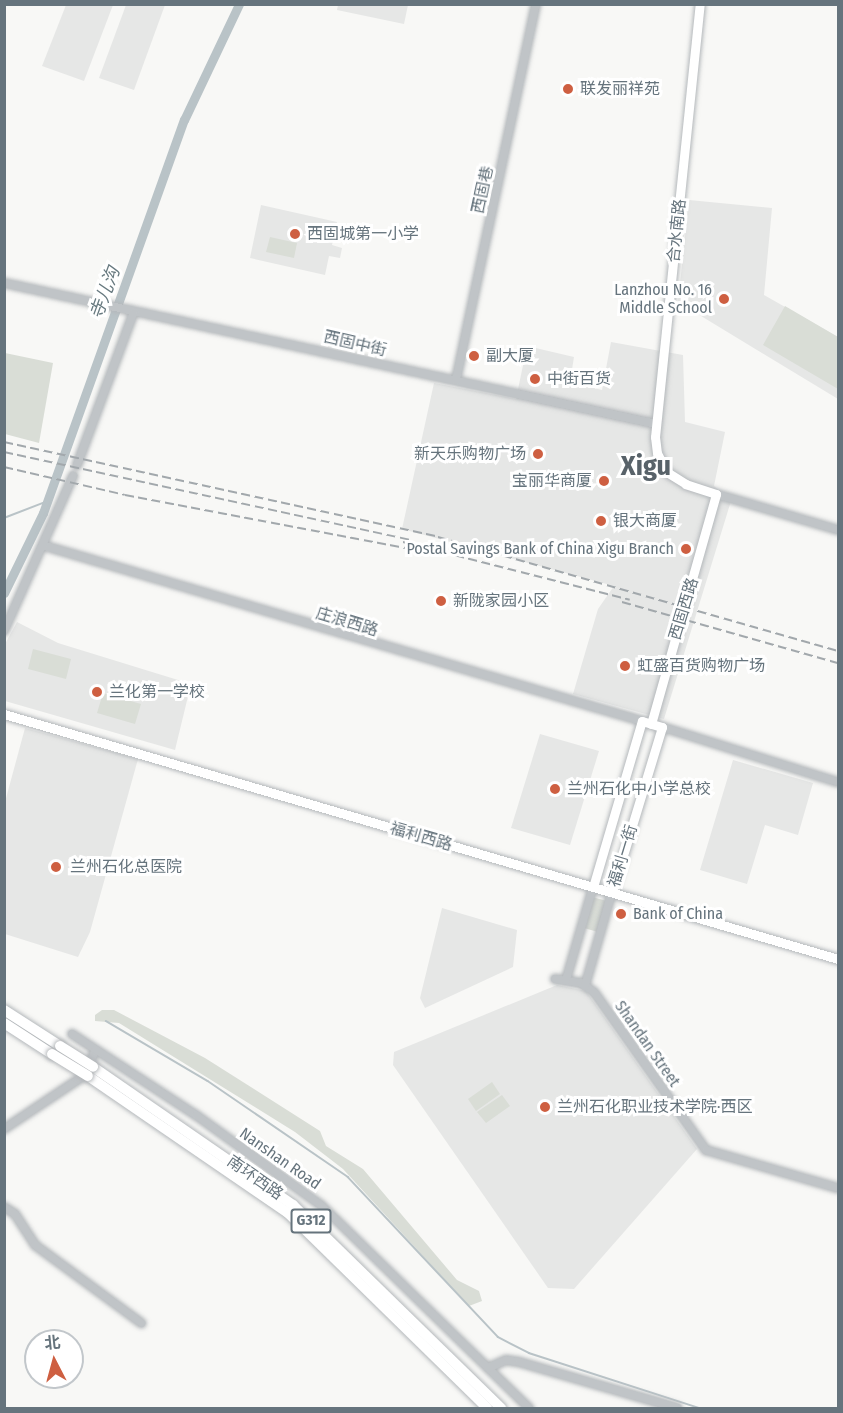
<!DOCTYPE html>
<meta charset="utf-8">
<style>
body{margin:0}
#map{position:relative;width:843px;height:1413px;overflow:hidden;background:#f8f8f6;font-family:"Fira Sans Condensed","Noto Sans SC",sans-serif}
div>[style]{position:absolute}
.built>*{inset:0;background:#e6e7e6}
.green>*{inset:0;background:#d9ddd6}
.stream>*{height:1.5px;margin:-0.75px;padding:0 0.75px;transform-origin:0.75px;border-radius:0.75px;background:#b9c3c7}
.river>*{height:9px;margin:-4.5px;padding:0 4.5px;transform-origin:4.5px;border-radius:4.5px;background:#b9c3c7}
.roads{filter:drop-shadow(0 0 2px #b4b8bb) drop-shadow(0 0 2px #b4b8bb)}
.minor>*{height:8px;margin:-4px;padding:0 4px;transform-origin:4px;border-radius:4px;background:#c0c4c7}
.major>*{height:9px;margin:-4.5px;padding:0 4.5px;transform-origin:4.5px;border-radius:4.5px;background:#fff}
.highway>*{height:10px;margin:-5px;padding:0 5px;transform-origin:5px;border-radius:5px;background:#fff}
.rail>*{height:1.5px;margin-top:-0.75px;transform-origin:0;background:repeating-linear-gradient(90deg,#a2a8ac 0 9px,transparent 0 13.5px)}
.bridges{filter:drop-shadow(0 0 2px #b4b7ba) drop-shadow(0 0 2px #b4b7ba)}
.highway-bridge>*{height:10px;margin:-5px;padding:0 5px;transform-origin:5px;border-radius:5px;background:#fff}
.dots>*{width:16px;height:16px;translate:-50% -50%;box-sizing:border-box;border:3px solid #fff;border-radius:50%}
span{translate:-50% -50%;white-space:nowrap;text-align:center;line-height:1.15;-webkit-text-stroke:6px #fff;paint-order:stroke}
.shield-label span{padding:2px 4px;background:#fff;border:2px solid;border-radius:4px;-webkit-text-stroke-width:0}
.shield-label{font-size:15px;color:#66747d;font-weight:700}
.poi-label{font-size:16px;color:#66747d}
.left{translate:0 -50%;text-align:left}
.right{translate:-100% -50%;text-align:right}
.street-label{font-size:16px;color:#66747d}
.water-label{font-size:18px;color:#67797f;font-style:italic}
.town-label{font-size:28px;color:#586269;font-weight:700}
.frame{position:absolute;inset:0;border:6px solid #66747d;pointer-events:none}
.north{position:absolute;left:24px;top:1329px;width:60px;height:60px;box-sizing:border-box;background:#fff;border:2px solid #c2c7cb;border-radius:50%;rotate:354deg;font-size:16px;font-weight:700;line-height:24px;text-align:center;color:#66747d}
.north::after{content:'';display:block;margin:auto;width:21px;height:27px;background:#ce5f41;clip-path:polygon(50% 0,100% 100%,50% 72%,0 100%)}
</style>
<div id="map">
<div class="built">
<i style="clip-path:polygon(66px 5px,113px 5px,84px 81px,42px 66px)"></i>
<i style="clip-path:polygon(126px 5px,165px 5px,134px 90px,99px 78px)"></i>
<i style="clip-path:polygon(338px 5px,338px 4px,408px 5px,404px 24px,337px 10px)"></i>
<i style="clip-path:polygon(689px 200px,772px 208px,764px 295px,838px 337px,838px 399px,678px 302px)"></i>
<i style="clip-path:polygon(261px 205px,337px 222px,332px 245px,342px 248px,340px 258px,329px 256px,325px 275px,250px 258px)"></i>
<i style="clip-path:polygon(611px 342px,683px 355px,685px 422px,725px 432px,714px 486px,731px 501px,664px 719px,573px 694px,598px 609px,614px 586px,402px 529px,434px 383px,516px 399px,527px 346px,574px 357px,570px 382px,602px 390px)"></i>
<i style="clip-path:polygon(17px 622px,58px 643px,191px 684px,175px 750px,5px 701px,5px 644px)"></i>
<i style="clip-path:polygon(25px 728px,138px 759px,90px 932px,78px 957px,5px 934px,5px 802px)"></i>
<i style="clip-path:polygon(540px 734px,599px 751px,570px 845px,511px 828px)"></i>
<i style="clip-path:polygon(733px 760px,813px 783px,798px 835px,765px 825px,747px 884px,700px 870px)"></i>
<i style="clip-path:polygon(442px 908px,517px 930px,513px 967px,425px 1008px,420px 998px)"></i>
<i style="clip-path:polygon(557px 985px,586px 991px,697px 1149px,574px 1289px,548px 1288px,393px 1065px,394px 1052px)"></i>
</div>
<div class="green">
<i style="clip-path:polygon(270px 237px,297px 243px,294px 258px,266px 252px)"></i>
<i style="clip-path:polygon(785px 306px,838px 337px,838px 389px,763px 345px)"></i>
<i style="clip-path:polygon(5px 353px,53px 363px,39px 443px,5px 434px)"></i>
<i style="clip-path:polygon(33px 649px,71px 659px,66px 679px,28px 669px)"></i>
<i style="clip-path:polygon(103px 693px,141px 704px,135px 724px,97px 713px)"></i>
<i style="clip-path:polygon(592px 897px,607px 901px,598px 932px,584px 928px)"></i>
<i style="clip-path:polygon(102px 1010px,114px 1010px,205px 1058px,320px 1131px,326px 1146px,363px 1169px,457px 1280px,479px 1291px,482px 1301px,469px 1306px,343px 1169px,295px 1132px,119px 1023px,95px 1021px,95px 1015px)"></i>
<i style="clip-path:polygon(492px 1082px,500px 1094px,476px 1111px,468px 1099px)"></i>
<i style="clip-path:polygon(502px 1095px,510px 1106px,486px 1123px,477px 1112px)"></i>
</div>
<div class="stream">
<i style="left:4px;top:518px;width:47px;rotate:-21.1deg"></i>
<i style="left:106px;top:1021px;width:118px;rotate:30.5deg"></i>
<i style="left:208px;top:1081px;width:170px;rotate:34.4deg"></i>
<i style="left:348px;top:1177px;width:219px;rotate:46.8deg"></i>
<i style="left:498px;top:1337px;width:35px;rotate:27deg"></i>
<i style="left:529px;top:1353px;width:179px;rotate:17.9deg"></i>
</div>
<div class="river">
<i style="left:4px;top:593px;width:89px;rotate:-64deg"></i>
<i style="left:43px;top:513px;width:418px;rotate:-70.3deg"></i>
<i style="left:184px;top:120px;width:128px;rotate:-64.6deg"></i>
</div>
<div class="roads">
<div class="minor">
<i style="left:4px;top:283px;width:667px;rotate:12.2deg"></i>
<i style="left:456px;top:380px;width:384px;rotate:-78deg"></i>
<i style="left:77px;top:465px;width:163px;rotate:-69.6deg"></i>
<i style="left:716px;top:494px;width:127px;rotate:16.4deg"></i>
<i style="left:45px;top:546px;width:622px;rotate:16.34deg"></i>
<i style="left:4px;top:631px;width:170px;rotate:-66deg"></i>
<i style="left:662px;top:727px;width:184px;rotate:17.4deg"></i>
<i style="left:555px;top:979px;width:26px;rotate:9deg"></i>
<i style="left:581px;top:983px;width:16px;rotate:35deg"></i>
<i style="left:594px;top:992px;width:194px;rotate:54.7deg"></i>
<i style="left:706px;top:1150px;width:137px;rotate:16.1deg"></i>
<i style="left:566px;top:980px;width:97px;rotate:-73.8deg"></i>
<i style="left:585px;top:986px;width:98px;rotate:-74deg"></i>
<i style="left:72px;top:1034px;width:148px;rotate:33.2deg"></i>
<i style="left:196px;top:1115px;width:154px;rotate:35.8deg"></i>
<i style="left:321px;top:1205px;width:291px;rotate:44.3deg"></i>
<i style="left:4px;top:1129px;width:94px;rotate:-33.7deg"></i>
<i style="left:82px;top:1077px;width:30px;rotate:-63deg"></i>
<i style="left:4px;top:1207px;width:13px;rotate:32deg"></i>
<i style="left:15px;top:1214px;width:37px;rotate:57deg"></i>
<i style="left:35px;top:1245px;width:132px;rotate:36.3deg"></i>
<i style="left:488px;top:1368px;width:20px;rotate:-24deg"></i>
<i style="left:506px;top:1360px;width:13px;rotate:9deg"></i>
<i style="left:519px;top:1362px;width:165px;rotate:16.2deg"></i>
</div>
<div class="major">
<i style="left:4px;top:714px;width:869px;rotate:16.37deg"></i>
<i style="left:651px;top:724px;width:239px;rotate:-74.2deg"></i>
<i style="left:716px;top:494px;width:32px;rotate:-162deg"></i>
<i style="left:686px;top:484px;width:22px;rotate:-148deg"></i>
<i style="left:667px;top:472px;width:21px;rotate:-118deg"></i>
<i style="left:657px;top:453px;width:16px;rotate:-97deg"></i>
<i style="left:655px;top:437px;width:435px;rotate:-84.1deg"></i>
<i style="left:593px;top:887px;width:173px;rotate:-73.6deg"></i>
<i style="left:642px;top:721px;width:21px;rotate:17deg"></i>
<i style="left:662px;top:727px;width:172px;rotate:106.9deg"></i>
</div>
<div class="highway">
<i style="left:4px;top:1010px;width:67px;rotate:32.7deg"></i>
<i style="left:4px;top:1023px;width:57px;rotate:32.9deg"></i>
<i style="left:93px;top:1067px;width:243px;rotate:34.6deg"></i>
<i style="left:293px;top:1205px;width:291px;rotate:44.3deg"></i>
<i style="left:88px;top:1076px;width:242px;rotate:34.4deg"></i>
<i style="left:288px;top:1213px;width:279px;rotate:44.4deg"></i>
</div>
</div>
<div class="rail">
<i style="left:4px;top:442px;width:444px;rotate:12.3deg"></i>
<i style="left:438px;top:537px;width:416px;rotate:15.9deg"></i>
<i style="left:4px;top:452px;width:417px;rotate:12.2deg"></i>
<i style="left:4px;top:467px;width:124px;rotate:13deg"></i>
<i style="left:125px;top:495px;width:292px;rotate:10.7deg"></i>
<i style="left:403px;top:542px;width:234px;rotate:14.3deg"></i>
<i style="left:622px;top:602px;width:224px;rotate:15.8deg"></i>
</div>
<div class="bridges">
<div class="highway-bridge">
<i style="left:60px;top:1046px;width:39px;rotate:32deg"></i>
<i style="left:52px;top:1054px;width:42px;rotate:31.4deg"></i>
</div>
</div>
<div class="dots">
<i style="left:568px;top:89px;background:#ce5f41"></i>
<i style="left:295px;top:234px;background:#ce5f41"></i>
<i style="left:724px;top:299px;background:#ce5f41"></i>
<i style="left:474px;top:356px;background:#ce5f41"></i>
<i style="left:535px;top:379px;background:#ce5f41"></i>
<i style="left:538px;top:454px;background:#ce5f41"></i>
<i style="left:604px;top:481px;background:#ce5f41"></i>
<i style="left:601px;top:521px;background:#ce5f41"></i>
<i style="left:686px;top:549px;background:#ce5f41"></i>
<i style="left:441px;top:601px;background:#ce5f41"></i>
<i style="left:625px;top:666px;background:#ce5f41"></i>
<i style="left:97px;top:692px;background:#ce5f41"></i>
<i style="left:555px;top:789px;background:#ce5f41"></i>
<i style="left:56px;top:867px;background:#ce5f41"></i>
<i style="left:621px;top:914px;background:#ce5f41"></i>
<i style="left:545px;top:1107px;background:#ce5f41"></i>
</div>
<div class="shield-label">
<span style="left:311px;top:1221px">G312</span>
</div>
<div class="poi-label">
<span class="left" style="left:580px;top:89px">联发丽祥苑</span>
<span class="left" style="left:307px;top:234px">西固城第一小学</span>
<span class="right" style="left:712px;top:299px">Lanzhou No. 16<br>Middle School</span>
<span class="left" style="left:486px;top:356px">副大厦</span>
<span class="left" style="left:547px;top:379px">中街百货</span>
<span class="right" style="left:526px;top:454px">新天乐购物广场</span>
<span class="right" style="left:592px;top:481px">宝丽华商厦</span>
<span class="left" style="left:613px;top:521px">银大商厦</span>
<span class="right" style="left:674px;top:549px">Postal Savings Bank of China Xigu Branch</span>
<span class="left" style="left:453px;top:601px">新陇家园小区</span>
<span class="left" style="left:637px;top:666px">虹盛百货购物广场</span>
<span class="left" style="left:109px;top:692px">兰化第一学校</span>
<span class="left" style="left:567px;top:789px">兰州石化中小学总校</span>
<span class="left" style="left:70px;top:867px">兰州石化总医院</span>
<span class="left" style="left:633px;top:914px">Bank of China</span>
<span class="left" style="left:557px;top:1107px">兰州石化职业技术学院·西区</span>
</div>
<div class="street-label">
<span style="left:483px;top:190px;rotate:-78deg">西固巷</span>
<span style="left:677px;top:231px;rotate:-84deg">合水南路</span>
<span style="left:355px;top:344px;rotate:13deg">西固中街</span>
<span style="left:684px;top:609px;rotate:-73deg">西固西路</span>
<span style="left:347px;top:622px;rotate:17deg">庄浪西路</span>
<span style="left:421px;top:837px;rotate:16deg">福利西路</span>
<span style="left:623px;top:856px;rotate:-73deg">福利一街</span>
<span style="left:647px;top:1044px;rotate:55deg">Shandan Street</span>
<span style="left:280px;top:1159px;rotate:35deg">Nanshan Road</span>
<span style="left:255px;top:1178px;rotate:35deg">南环西路</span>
</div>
<div class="water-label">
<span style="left:105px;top:293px;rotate:-70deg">寺儿沟</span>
</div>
<div class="town-label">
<span style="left:646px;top:466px">Xigu</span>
</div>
<div class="frame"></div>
<div class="north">北</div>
</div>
